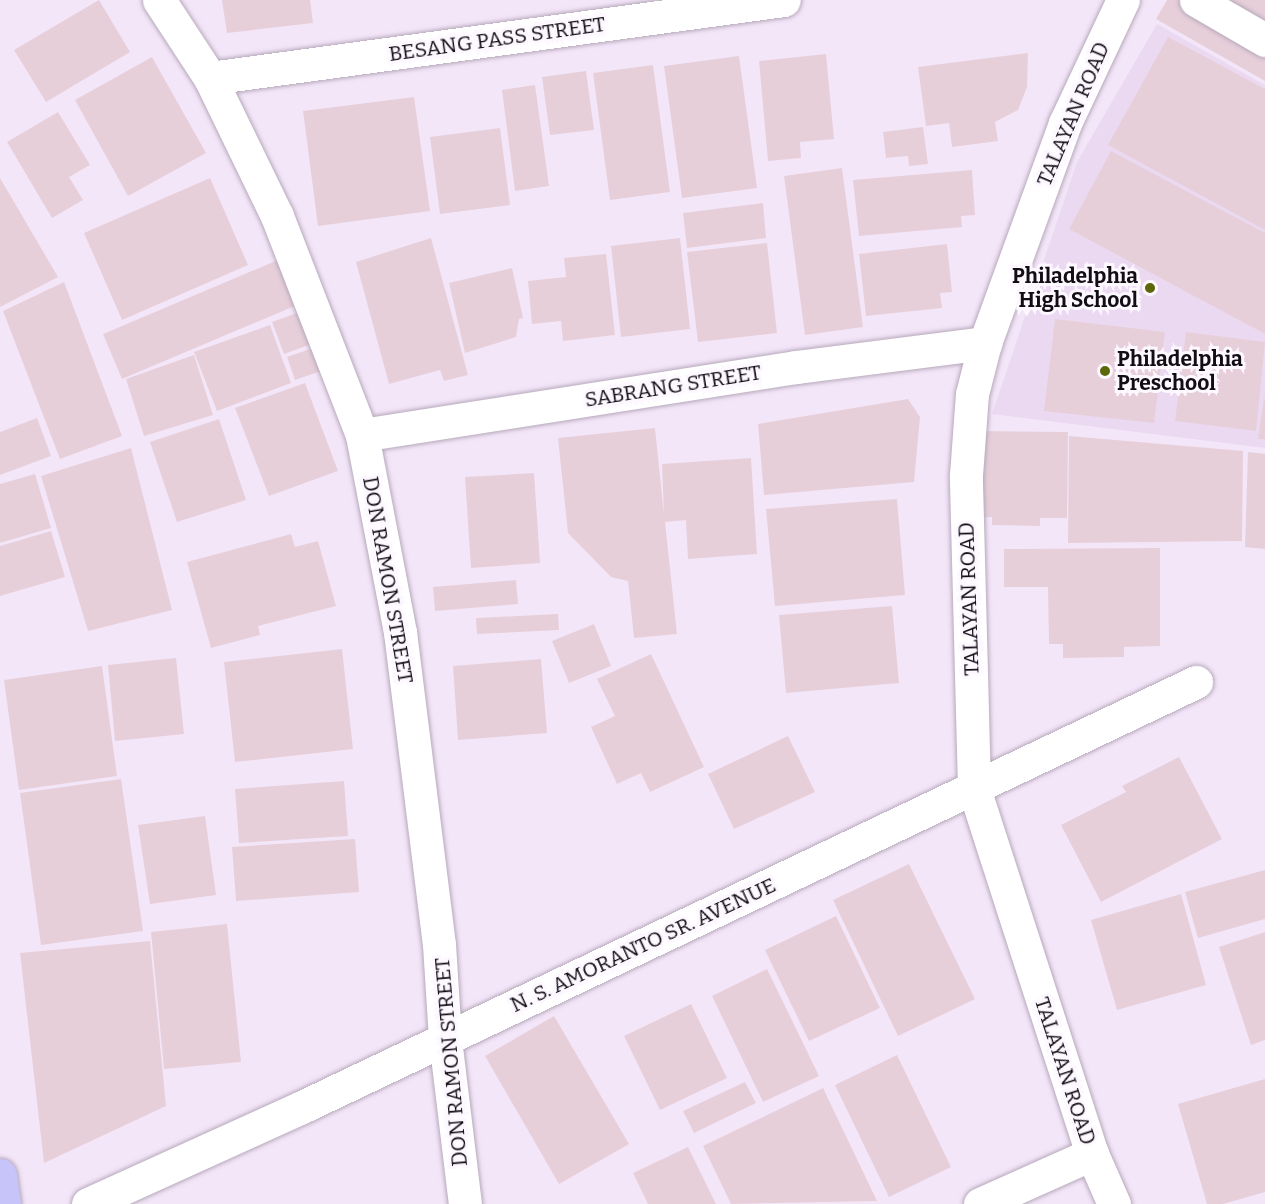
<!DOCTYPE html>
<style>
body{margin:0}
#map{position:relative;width:1265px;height:1204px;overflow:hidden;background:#f4e6f9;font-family:Bitter,serif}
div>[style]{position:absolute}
.built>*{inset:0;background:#ebd9f2}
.building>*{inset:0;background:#e7cfda}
.roads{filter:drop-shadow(0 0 2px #b6a9bb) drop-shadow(0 0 2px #b6a9bb)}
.minor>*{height:33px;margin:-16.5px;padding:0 16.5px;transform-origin:16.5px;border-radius:16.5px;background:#fff}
.major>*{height:33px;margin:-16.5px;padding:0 16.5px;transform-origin:16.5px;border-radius:16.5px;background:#c7c4fa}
.dots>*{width:16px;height:16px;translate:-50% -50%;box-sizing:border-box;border:3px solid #fdf7ff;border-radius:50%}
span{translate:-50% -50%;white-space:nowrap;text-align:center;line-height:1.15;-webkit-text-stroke:6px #fdf7ff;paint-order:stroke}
.street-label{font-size:21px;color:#110d13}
.poi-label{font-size:21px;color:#110d13;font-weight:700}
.right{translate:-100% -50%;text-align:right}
.left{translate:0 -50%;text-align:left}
</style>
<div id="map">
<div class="built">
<i style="clip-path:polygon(1157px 24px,1265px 85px,1265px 448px,992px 414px,1077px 162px)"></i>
</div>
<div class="building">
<i style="clip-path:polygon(99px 0,130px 52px,46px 102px,14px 50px)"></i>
<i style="clip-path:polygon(222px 0,310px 0,313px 23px,227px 33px)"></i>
<i style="clip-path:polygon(1167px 0,1183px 0,1265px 47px,1265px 81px,1156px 19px)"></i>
<i style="clip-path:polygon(1205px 0,1265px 0,1265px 34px)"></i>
<i style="clip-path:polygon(1168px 37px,1265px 89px,1265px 230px,1108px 145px)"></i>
<i style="clip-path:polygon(1028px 53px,1027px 87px,1018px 110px,995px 122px,998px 141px,952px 147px,949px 123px,926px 126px,918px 67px)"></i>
<i style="clip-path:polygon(826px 54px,834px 139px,800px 142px,801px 158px,768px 161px,759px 61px)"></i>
<i style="clip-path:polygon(739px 56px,757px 188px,682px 198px,664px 66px)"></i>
<i style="clip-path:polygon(152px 57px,206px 153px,128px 196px,75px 100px)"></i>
<i style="clip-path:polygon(653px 65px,670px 192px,610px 200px,593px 73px)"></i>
<i style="clip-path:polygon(586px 71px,594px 130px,550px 135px,542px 77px)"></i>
<i style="clip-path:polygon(535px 85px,549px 186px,515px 191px,502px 90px)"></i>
<i style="clip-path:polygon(414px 97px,430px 211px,318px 226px,303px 111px)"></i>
<i style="clip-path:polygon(58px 112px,90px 165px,69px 177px,83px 200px,52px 218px,7px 142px)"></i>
<i style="clip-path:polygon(923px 127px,928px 164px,909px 166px,908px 156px,886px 158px,883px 132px)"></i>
<i style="clip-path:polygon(500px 128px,510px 205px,440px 214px,430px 137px)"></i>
<i style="clip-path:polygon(1111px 151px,1265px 233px,1265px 334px,1069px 229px)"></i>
<i style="clip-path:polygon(842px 168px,863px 327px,805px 335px,784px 176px)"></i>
<i style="clip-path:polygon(972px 170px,975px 215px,961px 216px,962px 227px,859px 236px,853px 180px)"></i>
<i style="clip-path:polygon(0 178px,58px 277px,0 307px)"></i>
<i style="clip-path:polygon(210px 178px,248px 265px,122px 320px,84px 233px)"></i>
<i style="clip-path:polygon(763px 203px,766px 238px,687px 248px,683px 213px)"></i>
<i style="clip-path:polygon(431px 238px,468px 375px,444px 381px,440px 370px,389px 384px,356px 262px)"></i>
<i style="clip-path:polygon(680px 238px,690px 329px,621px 337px,611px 246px)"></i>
<i style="clip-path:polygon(767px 243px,777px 333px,698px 342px,687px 252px)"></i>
<i style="clip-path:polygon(947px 244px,952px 292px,940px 293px,942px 308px,866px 316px,859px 254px)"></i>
<i style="clip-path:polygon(606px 254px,615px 335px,563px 341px,561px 321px,532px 324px,528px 281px,566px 277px,564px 258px)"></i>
<i style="clip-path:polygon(278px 260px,297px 305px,122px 379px,103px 334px)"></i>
<i style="clip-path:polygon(512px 268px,523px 318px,519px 319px,516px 337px,465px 353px,449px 283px)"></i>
<i style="clip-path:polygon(64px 282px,122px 436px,60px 459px,3px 311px)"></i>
<i style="clip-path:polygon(302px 311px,314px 343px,284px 354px,272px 322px)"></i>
<i style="clip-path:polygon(1055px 319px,1165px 332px,1154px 423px,1044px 411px)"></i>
<i style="clip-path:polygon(270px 325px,291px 383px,217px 411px,194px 352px)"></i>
<i style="clip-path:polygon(1186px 332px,1265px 342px,1256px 431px,1175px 421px)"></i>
<i style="clip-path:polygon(316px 347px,324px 370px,295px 380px,287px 357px)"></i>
<i style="clip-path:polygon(194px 355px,213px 415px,144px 436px,126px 379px)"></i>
<i style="clip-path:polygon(305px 383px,338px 471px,269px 496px,235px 408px)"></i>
<i style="clip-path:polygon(908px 399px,920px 417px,914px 482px,764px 495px,758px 424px)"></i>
<i style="clip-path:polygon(1264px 399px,1265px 399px,1265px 439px,1258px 439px)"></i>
<i style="clip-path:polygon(37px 418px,51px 456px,0 475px,0 432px)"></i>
<i style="clip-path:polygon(219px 419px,246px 500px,177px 522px,150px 442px)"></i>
<i style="clip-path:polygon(655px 428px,664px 515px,662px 464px,751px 458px,757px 554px,688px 559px,686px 520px,665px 522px,677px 634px,634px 638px,628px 581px,611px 577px,568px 533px,558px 438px)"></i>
<i style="clip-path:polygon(979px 431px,1068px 432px,1067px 518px,1040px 518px,1040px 526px,992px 525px,992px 517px,978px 517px)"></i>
<i style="clip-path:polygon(1069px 436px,1243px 451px,1242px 541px,1068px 543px)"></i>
<i style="clip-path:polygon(131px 448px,172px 610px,88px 631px,41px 476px)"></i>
<i style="clip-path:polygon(1248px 452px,1265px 454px,1265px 549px,1245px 547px)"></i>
<i style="clip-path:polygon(534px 473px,540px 563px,471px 568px,465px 477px)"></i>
<i style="clip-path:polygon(35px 474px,51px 528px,0 543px,0 484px)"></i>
<i style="clip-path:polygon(897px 499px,905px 595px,775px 606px,766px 509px)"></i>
<i style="clip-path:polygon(51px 531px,65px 577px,0 596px,0 546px)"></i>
<i style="clip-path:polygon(291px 534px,295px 547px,318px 541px,336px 606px,258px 626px,260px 635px,211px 648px,187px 562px)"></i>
<i style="clip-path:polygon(1160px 548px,1160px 646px,1124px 647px,1124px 657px,1063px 658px,1063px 644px,1049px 644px,1048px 587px,1004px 587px,1004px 549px)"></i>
<i style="clip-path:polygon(516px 580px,518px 604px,435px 611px,433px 587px)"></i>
<i style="clip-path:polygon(892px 606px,899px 683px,786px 693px,779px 615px)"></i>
<i style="clip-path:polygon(558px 614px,559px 630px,477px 634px,476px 618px)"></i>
<i style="clip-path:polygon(594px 624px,611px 666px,569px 683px,552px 641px)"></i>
<i style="clip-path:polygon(342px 649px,353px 749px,235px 762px,224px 662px)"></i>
<i style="clip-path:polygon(651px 654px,704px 767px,650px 792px,641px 773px,617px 784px,591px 727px,615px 716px,597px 679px)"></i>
<i style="clip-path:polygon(176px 658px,184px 734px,115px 741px,108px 665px)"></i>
<i style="clip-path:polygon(541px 659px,547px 733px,458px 740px,453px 666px)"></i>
<i style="clip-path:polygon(102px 666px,117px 776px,19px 790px,4px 680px)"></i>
<i style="clip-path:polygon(788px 736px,815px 792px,734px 829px,708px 774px)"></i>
<i style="clip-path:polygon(1179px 757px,1222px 839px,1101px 902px,1061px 825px,1126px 792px,1122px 786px)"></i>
<i style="clip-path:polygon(121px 779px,143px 931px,41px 945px,20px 793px)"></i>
<i style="clip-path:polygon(344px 781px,348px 836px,239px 843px,235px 789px)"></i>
<i style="clip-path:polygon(205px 816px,216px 895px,150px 904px,138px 825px)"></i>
<i style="clip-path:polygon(355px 839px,359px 892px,236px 901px,232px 847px)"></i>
<i style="clip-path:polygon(909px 864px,975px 999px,898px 1036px,833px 900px)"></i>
<i style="clip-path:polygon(1265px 870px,1265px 919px,1198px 938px,1185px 892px)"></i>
<i style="clip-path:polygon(1181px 894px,1206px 985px,1117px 1010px,1091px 920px)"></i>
<i style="clip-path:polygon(836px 916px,880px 1008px,809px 1041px,765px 950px)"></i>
<i style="clip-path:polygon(227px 924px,241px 1062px,164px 1069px,151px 932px)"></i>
<i style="clip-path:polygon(1265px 932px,1265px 1040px,1251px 1045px,1219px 947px)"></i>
<i style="clip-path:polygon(150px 941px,166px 1106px,44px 1163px,20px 953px)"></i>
<i style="clip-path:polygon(767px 969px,819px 1076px,763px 1102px,712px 996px)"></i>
<i style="clip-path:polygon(691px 1004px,727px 1078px,660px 1110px,624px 1036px)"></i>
<i style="clip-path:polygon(554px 1016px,629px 1144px,559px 1184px,485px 1056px)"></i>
<i style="clip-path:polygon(897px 1055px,951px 1167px,889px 1197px,835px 1085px)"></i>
<i style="clip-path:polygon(1265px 1079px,1265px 1192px,1223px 1204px,1207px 1204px,1178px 1104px)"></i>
<i style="clip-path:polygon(745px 1082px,756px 1103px,694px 1133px,683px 1111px)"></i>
<i style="clip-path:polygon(823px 1088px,877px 1201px,731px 1204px,703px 1146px)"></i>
<i style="clip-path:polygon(688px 1147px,716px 1204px,648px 1204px,633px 1173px)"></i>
</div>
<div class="roads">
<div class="minor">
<i style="left:159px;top:0;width:93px;rotate:56.8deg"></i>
<i style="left:210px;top:78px;width:153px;rotate:64.1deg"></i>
<i style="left:277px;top:216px;width:235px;rotate:68.8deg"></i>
<i style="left:362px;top:435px;width:201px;rotate:79.1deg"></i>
<i style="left:400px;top:632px;width:314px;rotate:82.9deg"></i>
<i style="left:439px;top:944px;width:95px;rotate:86.4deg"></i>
<i style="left:445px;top:1039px;width:166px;rotate:83.1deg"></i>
<i style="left:1196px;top:0;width:80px;rotate:30.1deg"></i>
<i style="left:210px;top:78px;width:579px;rotate:-7.74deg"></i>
<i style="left:362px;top:435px;width:439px;rotate:-8.9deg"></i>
<i style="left:796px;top:367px;width:191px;rotate:-7.2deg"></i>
<i style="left:88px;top:1204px;width:235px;rotate:-24.4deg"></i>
<i style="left:302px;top:1107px;width:990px;rotate:-25.43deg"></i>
<i style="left:980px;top:1204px;width:123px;rotate:-24.1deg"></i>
<i style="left:1114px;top:1204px;width:55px;rotate:-113.7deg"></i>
<i style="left:1092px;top:1154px;width:385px;rotate:-107.9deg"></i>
<i style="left:974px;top:788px;width:313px;rotate:-91.5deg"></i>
<i style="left:966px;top:475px;width:81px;rotate:-85.8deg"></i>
<i style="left:972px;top:394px;width:53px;rotate:-75.7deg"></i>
<i style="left:985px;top:343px;width:234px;rotate:-70deg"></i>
<i style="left:1065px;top:123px;width:136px;rotate:-64.8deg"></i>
</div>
<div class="major">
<i style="left:0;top:1175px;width:29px;rotate:82deg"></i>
</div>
</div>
<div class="dots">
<i style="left:1150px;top:288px;background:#5d670a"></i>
<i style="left:1105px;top:371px;background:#5d670a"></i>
</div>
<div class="street-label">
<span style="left:497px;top:39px;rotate:-8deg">BESANG PASS STREET</span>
<span style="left:1073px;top:114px;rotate:-67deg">TALAYAN ROAD</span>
<span style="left:673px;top:386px;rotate:-9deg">SABRANG STREET</span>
<span style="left:388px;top:580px;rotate:80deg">DON RAMON STREET</span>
<span style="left:969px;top:599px;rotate:-92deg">TALAYAN ROAD</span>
<span style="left:643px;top:945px;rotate:-25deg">N. S. AMORANTO SR. AVENUE</span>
<span style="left:451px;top:1062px;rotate:-95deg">DON RAMON STREET</span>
<span style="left:1065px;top:1071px;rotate:72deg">TALAYAN ROAD</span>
</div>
<div class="poi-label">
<span class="right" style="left:1138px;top:288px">Philadelphia<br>High School</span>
<span class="left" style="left:1117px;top:371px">Philadelphia<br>Preschool</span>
</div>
</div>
